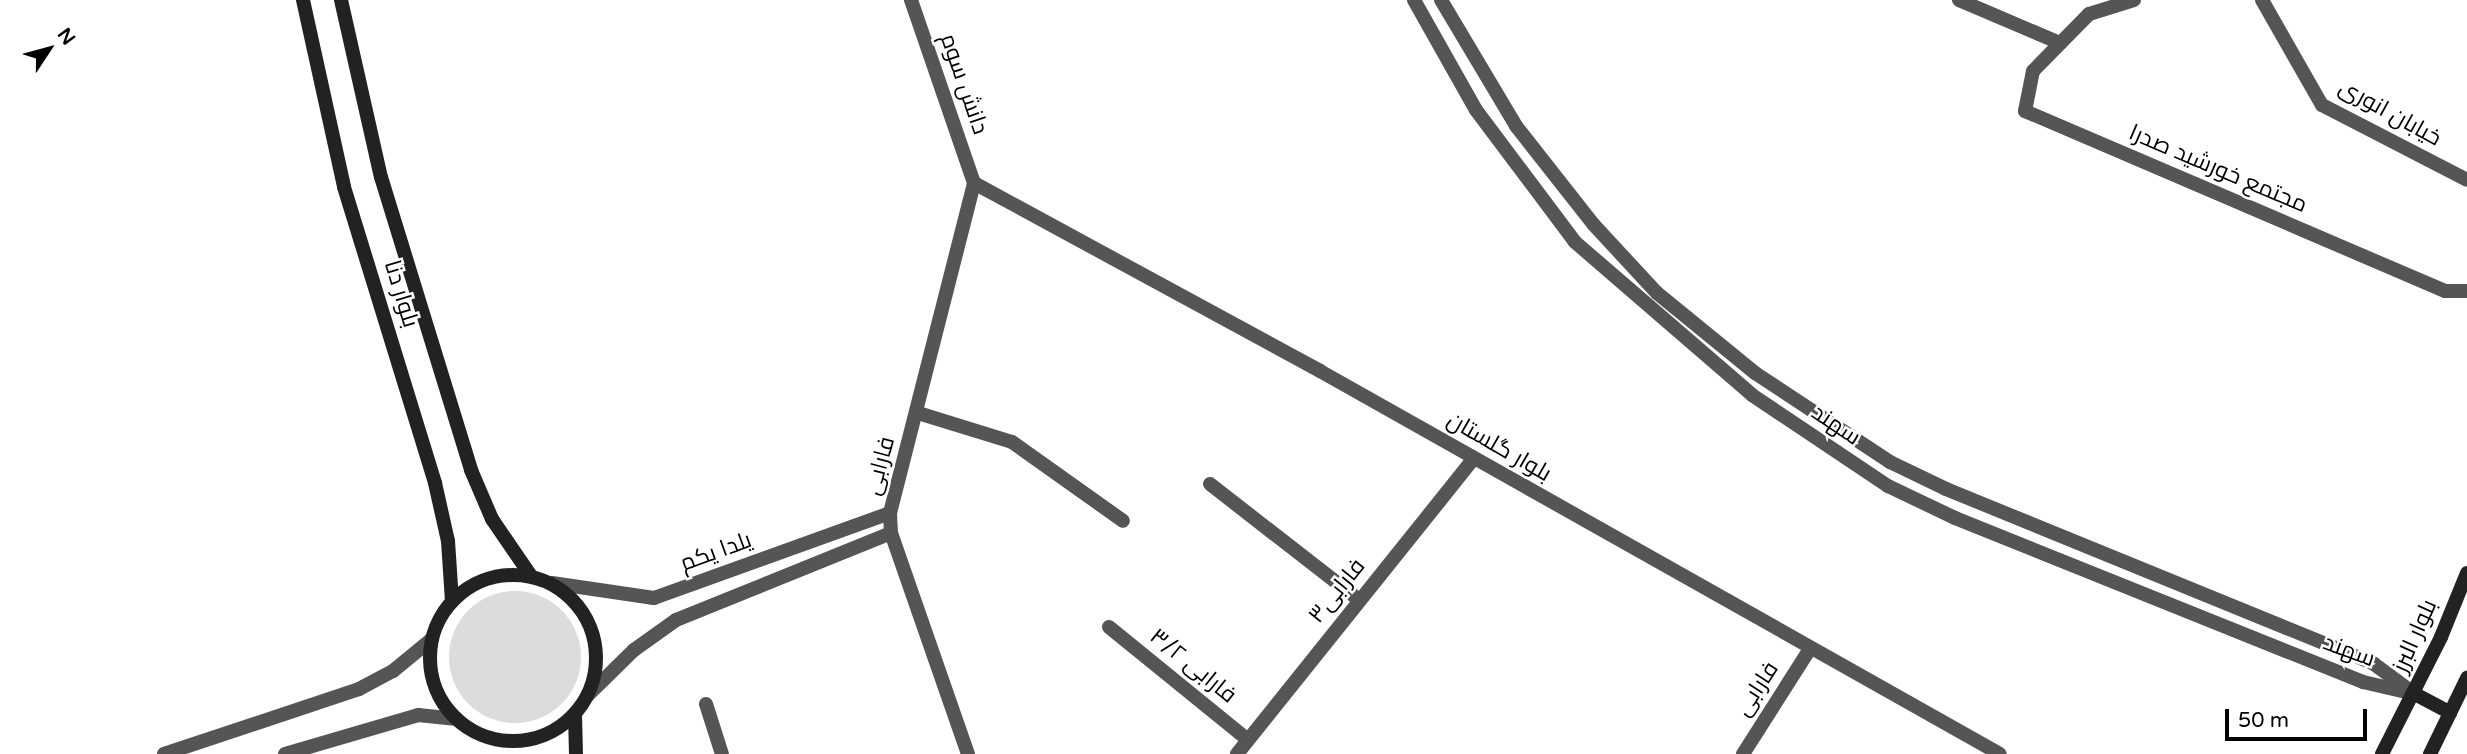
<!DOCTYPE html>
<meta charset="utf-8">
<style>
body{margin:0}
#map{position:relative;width:2467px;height:754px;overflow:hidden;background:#fff;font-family:"Varela Round",Cairo,sans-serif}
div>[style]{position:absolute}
.green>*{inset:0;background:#dcdcdc}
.round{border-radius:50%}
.minor>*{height:14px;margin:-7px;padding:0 7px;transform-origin:7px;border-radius:7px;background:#555}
.tertiary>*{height:14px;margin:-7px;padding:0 7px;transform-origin:7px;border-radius:7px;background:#555}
.secondary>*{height:14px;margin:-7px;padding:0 7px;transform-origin:7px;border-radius:7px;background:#222}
.secondary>.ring{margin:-7px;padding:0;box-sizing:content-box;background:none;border:14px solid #222;border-radius:50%}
span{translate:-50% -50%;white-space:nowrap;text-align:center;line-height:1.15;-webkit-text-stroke:5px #fff;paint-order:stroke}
.street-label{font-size:23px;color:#000}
.north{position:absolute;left:14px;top:14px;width:70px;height:70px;-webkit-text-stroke:5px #fff;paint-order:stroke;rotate:54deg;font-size:19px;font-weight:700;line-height:28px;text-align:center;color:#000}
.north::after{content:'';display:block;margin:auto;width:24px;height:32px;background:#000;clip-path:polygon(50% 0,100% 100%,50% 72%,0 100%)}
.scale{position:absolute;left:2225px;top:709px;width:142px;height:32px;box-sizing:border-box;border:4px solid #000;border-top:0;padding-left:9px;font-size:21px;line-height:24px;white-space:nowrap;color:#000;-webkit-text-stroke:5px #fff;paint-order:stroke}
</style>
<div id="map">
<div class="green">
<i class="round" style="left:449px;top:591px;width:132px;height:132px"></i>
</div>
<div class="minor">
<i style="left:911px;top:0;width:194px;rotate:71deg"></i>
<i style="left:1959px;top:0;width:110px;rotate:23.1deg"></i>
<i style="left:2134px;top:0;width:47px;rotate:162.7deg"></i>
<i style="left:2089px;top:14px;width:80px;rotate:134.5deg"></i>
<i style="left:2033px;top:71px;width:41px;rotate:101.3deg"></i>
<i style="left:2025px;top:111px;width:457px;rotate:23.2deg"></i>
<i style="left:2445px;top:291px;width:22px"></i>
<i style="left:2262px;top:0;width:121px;rotate:60.3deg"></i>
<i style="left:2322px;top:105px;width:163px;rotate:27.3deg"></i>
<i style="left:974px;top:183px;width:394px;rotate:28.5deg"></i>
<i style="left:1320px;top:371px;width:780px;rotate:29.39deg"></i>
<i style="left:918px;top:413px;width:98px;rotate:17.1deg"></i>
<i style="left:1012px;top:442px;width:136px;rotate:35.4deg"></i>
<i style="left:1210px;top:484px;width:189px;rotate:37.9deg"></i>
<i style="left:552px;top:583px;width:103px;rotate:8.4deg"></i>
<i style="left:654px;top:598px;width:251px;rotate:-19.8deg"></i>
<i style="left:1109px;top:627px;width:179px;rotate:39.1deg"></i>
<i style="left:587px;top:696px;width:66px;rotate:-44.4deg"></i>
<i style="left:634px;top:650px;width:52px;rotate:-35.5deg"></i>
<i style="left:676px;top:620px;width:232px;rotate:-22deg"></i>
<i style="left:706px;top:704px;width:52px;rotate:72.3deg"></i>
<i style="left:968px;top:754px;width:234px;rotate:-109.2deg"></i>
<i style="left:891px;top:533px;width:20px;rotate:-93deg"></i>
<i style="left:890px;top:513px;width:341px;rotate:-75.7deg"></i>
<i style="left:1237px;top:754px;width:379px;rotate:-51.3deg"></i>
<i style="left:1743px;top:754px;width:125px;rotate:-57.5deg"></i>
</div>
<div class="tertiary">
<i style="left:1414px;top:0;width:126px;rotate:60.6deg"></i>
<i style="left:1476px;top:110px;width:165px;rotate:53.1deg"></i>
<i style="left:1575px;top:242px;width:234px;rotate:40.8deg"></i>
<i style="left:1752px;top:395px;width:164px;rotate:33.8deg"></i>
<i style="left:1888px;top:486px;width:74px;rotate:25.5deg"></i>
<i style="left:1955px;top:518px;width:440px;rotate:21.9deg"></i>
<i style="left:2363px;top:682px;width:53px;rotate:13deg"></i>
<i style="left:1441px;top:0;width:147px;rotate:59.2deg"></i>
<i style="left:1516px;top:126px;width:126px;rotate:51.8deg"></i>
<i style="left:1594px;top:225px;width:93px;rotate:47.2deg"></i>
<i style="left:1657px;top:293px;width:127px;rotate:39.2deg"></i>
<i style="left:1755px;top:373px;width:162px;rotate:33.4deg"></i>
<i style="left:1890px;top:462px;width:62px;rotate:25.7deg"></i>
<i style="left:1946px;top:489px;width:462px;rotate:22.2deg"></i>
<i style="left:2374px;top:664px;width:42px;rotate:36.3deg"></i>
<i style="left:164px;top:754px;width:206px;rotate:-18.4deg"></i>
<i style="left:359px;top:689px;width:38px;rotate:-28deg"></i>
<i style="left:393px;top:671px;width:50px;rotate:-39.4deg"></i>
<i style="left:285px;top:754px;width:139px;rotate:-16.3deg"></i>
<i style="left:418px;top:715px;width:39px;rotate:6deg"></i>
</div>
<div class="secondary">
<i style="left:303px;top:0;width:191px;rotate:77.6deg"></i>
<i style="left:344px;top:187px;width:310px;rotate:72.9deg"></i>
<i style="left:435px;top:483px;width:59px;rotate:77.4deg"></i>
<i style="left:448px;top:541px;width:60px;rotate:86.2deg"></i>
<i style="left:341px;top:0;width:181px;rotate:77.3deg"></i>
<i style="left:381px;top:177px;width:307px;rotate:72.9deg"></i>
<i style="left:471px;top:470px;width:53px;rotate:66.8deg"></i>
<i style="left:492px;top:519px;width:69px;rotate:55.6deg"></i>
<i class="ring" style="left:430px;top:575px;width:152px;height:152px"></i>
<i style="left:2415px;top:694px;width:40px;rotate:28deg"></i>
<i style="left:575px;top:714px;width:40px;rotate:88.6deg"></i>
<i style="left:2382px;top:754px;width:131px;rotate:-63.2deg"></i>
<i style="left:2441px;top:637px;width:69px;rotate:-67.9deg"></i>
<i style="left:2430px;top:754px;width:85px;rotate:-64deg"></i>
</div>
<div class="street-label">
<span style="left:964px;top:84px;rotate:71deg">دانش سوم</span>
<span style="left:2390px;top:113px;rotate:29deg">خیابان انوری</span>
<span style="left:2218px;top:169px;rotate:23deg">مجتمع خورشید صدرا</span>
<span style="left:401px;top:294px;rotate:73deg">بلوار دنا</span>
<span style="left:1836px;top:425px;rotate:34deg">سهند</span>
<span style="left:1499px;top:447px;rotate:30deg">بلوار گلستان</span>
<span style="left:880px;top:466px;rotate:-75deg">فارابی</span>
<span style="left:716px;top:552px;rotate:-20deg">یلدا یکم</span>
<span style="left:1337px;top:591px;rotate:-51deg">فارابی۳</span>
<span style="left:2415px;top:636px;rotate:-66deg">بلوار البرز</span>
<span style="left:2349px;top:651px;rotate:20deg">سهند</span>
<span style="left:1193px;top:666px;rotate:39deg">فارابی ۳/۲</span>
<span style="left:1757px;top:689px;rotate:-57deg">فارابی</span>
</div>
<div class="north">N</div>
<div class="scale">50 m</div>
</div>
